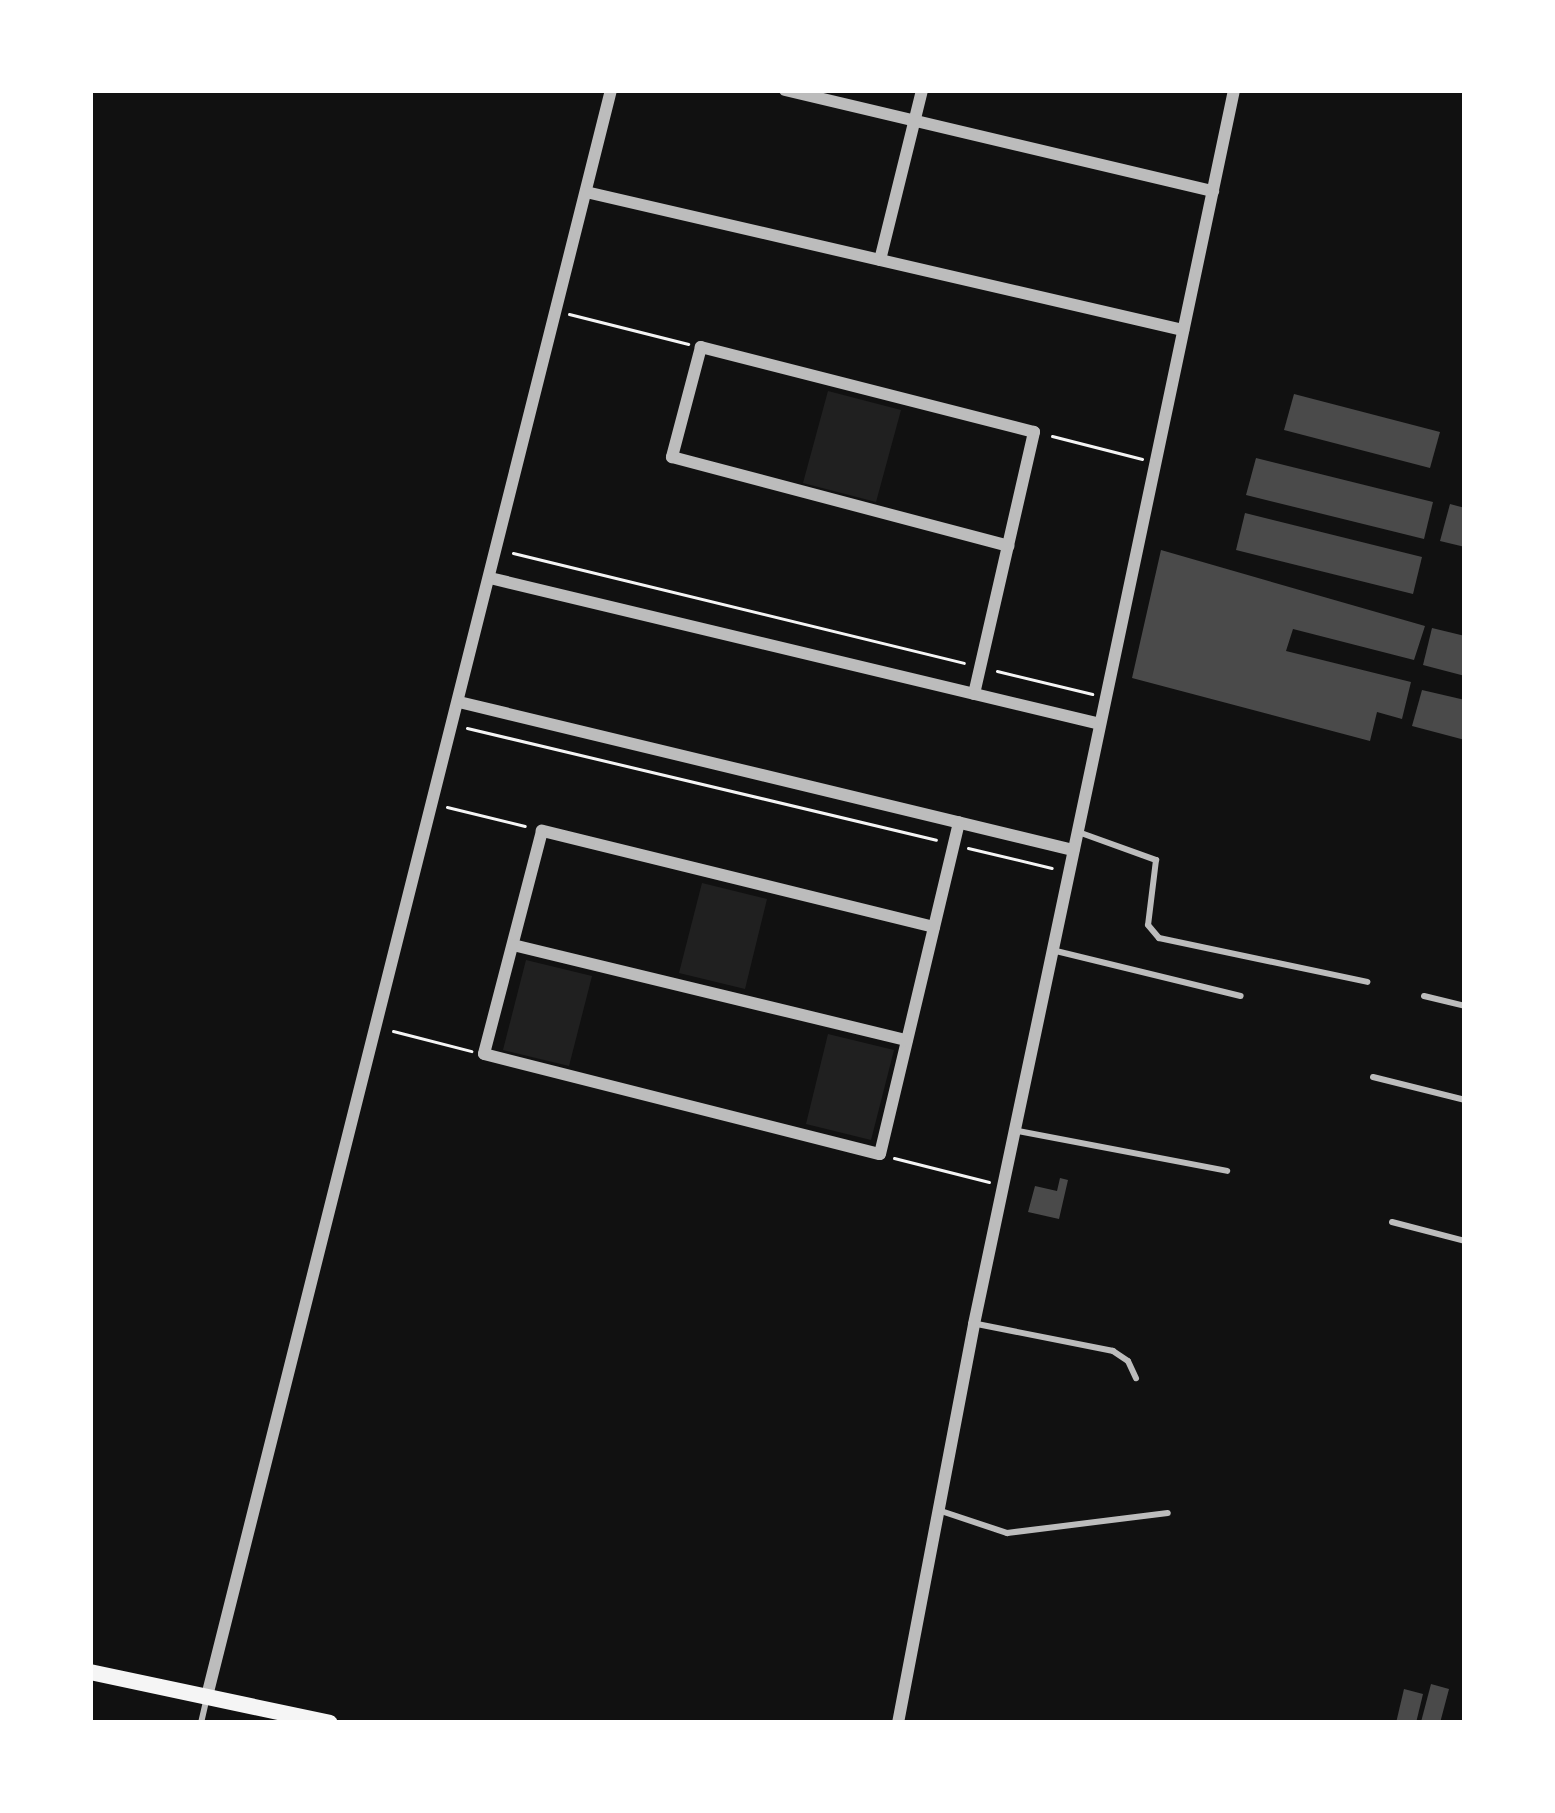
<!DOCTYPE html>
<style>
body{margin:0}
#map{position:relative;width:1555px;height:1813px;overflow:hidden;background:#111;font-family:Ubuntu,sans-serif}
div>[style]{position:absolute}
.green>*{inset:0;background:#202020}
.building>*{inset:0;background:#4a4a4a}
.path>*{height:3px;margin:-1.5px;padding:0 1.5px;transform-origin:1.5px;border-radius:1.5px;background:#f5f5f5}
.service>*{height:6px;margin:-3px;padding:0 3px;transform-origin:3px;border-radius:3px;background:#bcbcbc}
.minor>*{height:12px;margin:-6px;padding:0 6px;transform-origin:6px;border-radius:6px;background:#bcbcbc}
.secondary>*{height:16px;margin:-8px;padding:0 8px;transform-origin:8px;border-radius:8px;background:#f5f5f5}
span{translate:-50% -50%;white-space:nowrap;text-align:center;line-height:1.15;-webkit-text-stroke:12px #fff;paint-order:stroke}
.frame{position:absolute;inset:0;border:93px solid #fff;pointer-events:none}
</style>
<div id="map">
<div class="green">
<i style="clip-path:polygon(828px 391px,901px 410px,876px 502px,803px 483px)"></i>
<i style="clip-path:polygon(702px 883px,767px 899px,745px 989px,679px 973px)"></i>
<i style="clip-path:polygon(526px 960px,592px 976px,569px 1066px,503px 1050px)"></i>
<i style="clip-path:polygon(828px 1034px,894px 1050px,871px 1140px,806px 1124px)"></i>
</div>
<div class="building">
<i style="clip-path:polygon(1294px 394px,1440px 432px,1430px 468px,1284px 430px)"></i>
<i style="clip-path:polygon(1256px 458px,1433px 502px,1424px 539px,1246px 495px)"></i>
<i style="clip-path:polygon(1450px 504px,1465px 508px,1465px 547px,1440px 541px)"></i>
<i style="clip-path:polygon(1245px 513px,1422px 557px,1413px 594px,1236px 550px)"></i>
<i style="clip-path:polygon(1161px 550px,1425px 626px,1414px 660px,1293px 629px,1286px 651px,1411px 682px,1402px 719px,1377px 712px,1370px 741px,1132px 678px)"></i>
<i style="clip-path:polygon(1432px 628px,1465px 636px,1465px 676px,1423px 665px)"></i>
<i style="clip-path:polygon(1422px 690px,1465px 700px,1465px 740px,1412px 726px)"></i>
<i style="clip-path:polygon(1060px 1178px,1068px 1180px,1059px 1219px,1028px 1212px,1035px 1186px,1057px 1191px)"></i>
<i style="clip-path:polygon(1431px 1684px,1449px 1689px,1440px 1723px,1421px 1722px)"></i>
<i style="clip-path:polygon(1404px 1689px,1423px 1694px,1416px 1723px,1396px 1723px)"></i>
</div>
<div class="path">
<i style="left:569px;top:314px;width:123px;rotate:14.1deg"></i>
<i style="left:1052px;top:436px;width:93px;rotate:14.3deg"></i>
<i style="left:513px;top:553px;width:464px;rotate:13.7deg"></i>
<i style="left:997px;top:671px;width:98px;rotate:13.6deg"></i>
<i style="left:467px;top:728px;width:482px;rotate:13.4deg"></i>
<i style="left:447px;top:807px;width:80px;rotate:13.7deg"></i>
<i style="left:968px;top:848px;width:86px;rotate:13.4deg"></i>
<i style="left:393px;top:1031px;width:81px;rotate:14.4deg"></i>
<i style="left:894px;top:1158px;width:98px;rotate:14.2deg"></i>
</div>
<div class="service">
<i style="left:1081px;top:833px;width:80px;rotate:19.8deg"></i>
<i style="left:1156px;top:860px;width:65px;rotate:97deg"></i>
<i style="left:1148px;top:925px;width:17px;rotate:50deg"></i>
<i style="left:1159px;top:938px;width:213px;rotate:11.9deg"></i>
<i style="left:1056px;top:951px;width:190px;rotate:13.7deg"></i>
<i style="left:1424px;top:996px;width:42px;rotate:13.7deg"></i>
<i style="left:1373px;top:1077px;width:95px;rotate:14deg"></i>
<i style="left:1018px;top:1131px;width:213px;rotate:10.8deg"></i>
<i style="left:1392px;top:1222px;width:75px;rotate:14.6deg"></i>
<i style="left:977px;top:1324px;width:139px;rotate:11.2deg"></i>
<i style="left:1113px;top:1351px;width:18px;rotate:34deg"></i>
<i style="left:1128px;top:1361px;width:19px;rotate:65deg"></i>
<i style="left:941px;top:1511px;width:70px;rotate:18.4deg"></i>
<i style="left:1007px;top:1533px;width:162px;rotate:-7.1deg"></i>
<i style="left:201px;top:1723px;width:27px;rotate:-77deg"></i>
</div>
<div class="minor">
<i style="left:785px;top:90px;width:440px;rotate:13.3deg"></i>
<i style="left:586px;top:192px;width:613px;rotate:13.02deg"></i>
<i style="left:880px;top:260px;width:175px;rotate:-76.1deg"></i>
<i style="left:490px;top:578px;width:627px;rotate:13.46deg"></i>
<i style="left:974px;top:694px;width:269px;rotate:-77.1deg"></i>
<i style="left:1034px;top:432px;width:344px;rotate:-165.7deg"></i>
<i style="left:701px;top:347px;width:114px;rotate:104.8deg"></i>
<i style="left:672px;top:457px;width:348px;rotate:14.8deg"></i>
<i style="left:459px;top:702px;width:632px;rotate:13.55deg"></i>
<i style="left:934px;top:927px;width:404px;rotate:-166.2deg"></i>
<i style="left:542px;top:831px;width:230px;rotate:104.6deg"></i>
<i style="left:484px;top:1054px;width:408px;rotate:14.2deg"></i>
<i style="left:880px;top:1154px;width:341px;rotate:-76.6deg"></i>
<i style="left:513px;top:945px;width:405px;rotate:13.6deg"></i>
<i style="left:207px;top:1696px;width:1656px;rotate:-75.88deg"></i>
<i style="left:898px;top:1723px;width:406px;rotate:-79.2deg"></i>
<i style="left:974px;top:1324px;width:1261px;rotate:-78.1deg"></i>
</div>
<div class="secondary">
<i style="left:90px;top:1672px;width:245px;rotate:12deg"></i>
</div>
<div class="frame"></div>
</div>
